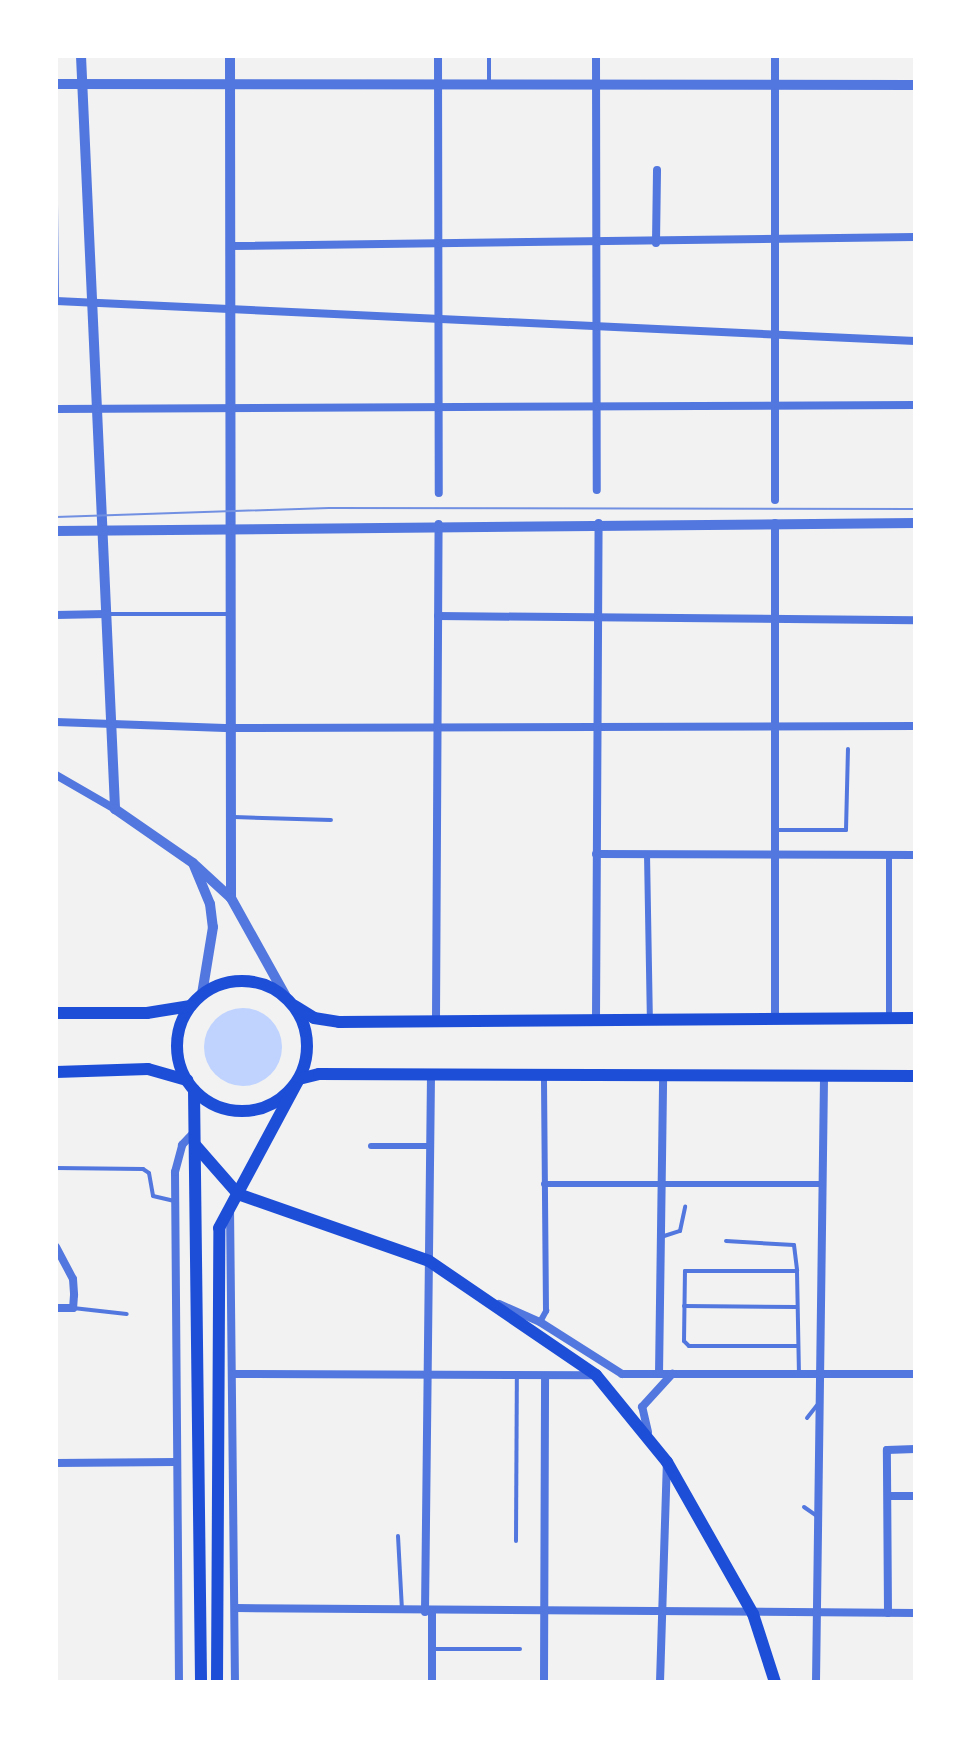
<!DOCTYPE html>
<style>
body{margin:0}
#map{position:relative;width:971px;height:1738px;overflow:hidden;background:#f2f2f2;font-family:Commissioner,sans-serif}
div>[style]{position:absolute}
.water>*{inset:0;background:#bfd3fe}
.round{border-radius:50%}
.service>*{height:4px;margin:-2px;padding:0 2px;transform-origin:2px;border-radius:2px;background:#5277de}
.pedestrian>*{height:6px;margin:-3px;padding:0 3px;transform-origin:3px;border-radius:3px;background:#5277de}
.minor>*{height:8px;margin:-4px;padding:0 4px;transform-origin:4px;border-radius:4px;background:#5277de}
.tertiary>*{height:10px;margin:-5px;padding:0 5px;transform-origin:5px;border-radius:5px;background:#5277de}
.secondary>*{height:12px;margin:-6px;padding:0 6px;transform-origin:6px;border-radius:6px;background:#1d4ed8}
.primary>*{height:12px;margin:-6px;padding:0 6px;transform-origin:6px;border-radius:6px;background:#1d4ed8}
.primary>.ring{margin:-6px;padding:0;box-sizing:content-box;background:none;border:12px solid #1d4ed8;border-radius:50%}
.tram>*{height:2px;margin:-1px;padding:0 1px;transform-origin:1px;border-radius:1px;background:#7290e2}
span{translate:-50% -50%;white-space:nowrap;text-align:center;line-height:1.15;-webkit-text-stroke:8px #fff;paint-order:stroke}
.frame{position:absolute;inset:0;border:58px solid #fff;pointer-events:none}
</style>
<div id="map">
<div class="water">
<i class="round" style="left:204px;top:1008px;width:78px;height:78px"></i>
</div>
<div class="service">
<i style="left:489px;top:56px;width:27px;rotate:90deg"></i>
<i style="left:56px;top:204px;width:95px;rotate:89.4deg"></i>
<i style="left:107px;top:614px;width:123px"></i>
<i style="left:234px;top:817px;width:97px;rotate:1.8deg"></i>
<i style="left:777px;top:830px;width:69px"></i>
<i style="left:846px;top:830px;width:81px;rotate:-88.6deg"></i>
<i style="left:56px;top:1168px;width:87px;rotate:0.7deg"></i>
<i style="left:143px;top:1169px;width:7px;rotate:34deg"></i>
<i style="left:149px;top:1173px;width:23px;rotate:80deg"></i>
<i style="left:153px;top:1196px;width:22px;rotate:13deg"></i>
<i style="left:661px;top:1237px;width:20px;rotate:-18deg"></i>
<i style="left:680px;top:1231px;width:25px;rotate:-78deg"></i>
<i style="left:726px;top:1241px;width:68px;rotate:3.4deg"></i>
<i style="left:794px;top:1245px;width:26px;rotate:83deg"></i>
<i style="left:684px;top:1306px;width:113px;rotate:0.5deg"></i>
<i style="left:73px;top:1308px;width:54px;rotate:6.3deg"></i>
<i style="left:798px;top:1346px;width:109px;rotate:180deg"></i>
<i style="left:689px;top:1346px;width:7px;rotate:-135deg"></i>
<i style="left:684px;top:1341px;width:70px;rotate:-89.2deg"></i>
<i style="left:685px;top:1271px;width:112px"></i>
<i style="left:797px;top:1271px;width:102px;rotate:88.9deg"></i>
<i style="left:807px;top:1418px;width:16px;rotate:-52deg"></i>
<i style="left:804px;top:1507px;width:16px;rotate:35deg"></i>
<i style="left:398px;top:1536px;width:73px;rotate:86.9deg"></i>
<i style="left:516px;top:1541px;width:165px;rotate:-89.7deg"></i>
<i style="left:434px;top:1649px;width:86px"></i>
</div>
<div class="pedestrian">
<i style="left:647px;top:854px;width:165px;rotate:89deg"></i>
<i style="left:889px;top:855px;width:163px;rotate:90deg"></i>
<i style="left:371px;top:1146px;width:59px"></i>
<i style="left:544px;top:1184px;width:277px"></i>
<i style="left:540px;top:1322px;width:13px;rotate:-61deg"></i>
<i style="left:546px;top:1311px;width:236px;rotate:-90.5deg"></i>
</div>
<div class="minor">
<i style="left:438px;top:56px;width:437px;rotate:89.9deg"></i>
<i style="left:596px;top:56px;width:434px;rotate:89.9deg"></i>
<i style="left:656px;top:243px;width:73px;rotate:-89.2deg"></i>
<i style="left:231px;top:246px;width:684px;rotate:-0.75deg"></i>
<i style="left:56px;top:301px;width:860px;rotate:2.67deg"></i>
<i style="left:56px;top:409px;width:859px;rotate:-0.27deg"></i>
<i style="left:775px;top:500px;width:444px;rotate:-90deg"></i>
<i style="left:56px;top:615px;width:50px;rotate:-1.1deg"></i>
<i style="left:438px;top:616px;width:477px;rotate:0.5deg"></i>
<i style="left:56px;top:722px;width:176px;rotate:2deg"></i>
<i style="left:232px;top:728px;width:683px;rotate:-0.17deg"></i>
<i style="left:56px;top:775px;width:68px;rotate:30deg"></i>
<i style="left:596px;top:854px;width:319px;rotate:0.2deg"></i>
<i style="left:596px;top:1018px;width:495px;rotate:-89.7deg"></i>
<i style="left:775px;top:1018px;width:495px;rotate:-90deg"></i>
<i style="left:436px;top:1019px;width:495px;rotate:-89.7deg"></i>
<i style="left:230px;top:1207px;width:475px;rotate:89.4deg"></i>
<i style="left:56px;top:1247px;width:36px;rotate:62deg"></i>
<i style="left:73px;top:1279px;width:16px;rotate:86deg"></i>
<i style="left:74px;top:1295px;width:13px;rotate:94deg"></i>
<i style="left:73px;top:1308px;width:17px;rotate:180deg"></i>
<i style="left:499px;top:1304px;width:45px;rotate:23.7deg"></i>
<i style="left:540px;top:1322px;width:97px;rotate:32.4deg"></i>
<i style="left:622px;top:1374px;width:293px"></i>
<i style="left:233px;top:1374px;width:363px;rotate:0.2deg"></i>
<i style="left:659px;top:1374px;width:299px;rotate:-89.2deg"></i>
<i style="left:648px;top:1432px;width:26px;rotate:-103deg"></i>
<i style="left:642px;top:1407px;width:45px;rotate:-47.7deg"></i>
<i style="left:56px;top:1463px;width:120px;rotate:-0.5deg"></i>
<i style="left:888px;top:1496px;width:27px"></i>
<i style="left:236px;top:1608px;width:679px;rotate:0.42deg"></i>
<i style="left:425px;top:1612px;width:538px;rotate:-89.36deg"></i>
<i style="left:888px;top:1613px;width:163px;rotate:-90.4deg"></i>
<i style="left:887px;top:1450px;width:28px;rotate:-2deg"></i>
<i style="left:179px;top:1682px;width:510px;rotate:-90.45deg"></i>
<i style="left:175px;top:1172px;width:28px;rotate:-75deg"></i>
<i style="left:182px;top:1145px;width:19px;rotate:-47deg"></i>
<i style="left:432px;top:1682px;width:71px;rotate:-90deg"></i>
<i style="left:544px;top:1682px;width:306px;rotate:-89.8deg"></i>
<i style="left:660px;top:1682px;width:219px;rotate:-88.2deg"></i>
<i style="left:816px;top:1682px;width:607px;rotate:-89.24deg"></i>
</div>
<div class="tertiary">
<i style="left:81px;top:56px;width:754px;rotate:87.41deg"></i>
<i style="left:115px;top:809px;width:95px;rotate:34.7deg"></i>
<i style="left:193px;top:863px;width:44px;rotate:67.5deg"></i>
<i style="left:210px;top:904px;width:23px;rotate:83deg"></i>
<i style="left:213px;top:927px;width:68px;rotate:99.3deg"></i>
<i style="left:230px;top:56px;width:842px;rotate:89.93deg"></i>
<i style="left:56px;top:84px;width:859px;rotate:0.07deg"></i>
<i style="left:56px;top:531px;width:859px;rotate:-0.53deg"></i>
<i style="left:195px;top:865px;width:49px;rotate:42.5deg"></i>
<i style="left:231px;top:898px;width:113px;rotate:60.9deg"></i>
</div>
<div class="secondary">
<i style="left:196px;top:1146px;width:64px;rotate:48.8deg"></i>
<i style="left:238px;top:1194px;width:202px;rotate:19.3deg"></i>
<i style="left:429px;top:1261px;width:202px;rotate:34.3deg"></i>
<i style="left:596px;top:1375px;width:112px;rotate:50.8deg"></i>
<i style="left:667px;top:1462px;width:175px;rotate:60.5deg"></i>
<i style="left:753px;top:1614px;width:71px;rotate:72.1deg"></i>
</div>
<div class="primary">
<i class="ring" style="left:177px;top:981px;width:118px;height:118px"></i>
<i style="left:295px;top:1006px;width:22px;rotate:32deg"></i>
<i style="left:314px;top:1018px;width:25px;rotate:9deg"></i>
<i style="left:339px;top:1022px;width:576px;rotate:-0.4deg"></i>
<i style="left:56px;top:1013px;width:91px"></i>
<i style="left:147px;top:1013px;width:44px;rotate:-9.2deg"></i>
<i style="left:56px;top:1072px;width:92px;rotate:-1.9deg"></i>
<i style="left:148px;top:1069px;width:41px;rotate:15.8deg"></i>
<i style="left:194px;top:1090px;width:592px;rotate:89.32deg"></i>
<i style="left:217px;top:1682px;width:454px;rotate:-89.7deg"></i>
<i style="left:219px;top:1228px;width:169px;rotate:-61.8deg"></i>
<i style="left:299px;top:1079px;width:21px;rotate:-14deg"></i>
<i style="left:319px;top:1074px;width:596px;rotate:0.19deg"></i>
</div>
<div class="tram">
<i style="left:56px;top:517px;width:273px;rotate:-1.9deg"></i>
<i style="left:329px;top:508px;width:586px;rotate:0.1deg"></i>
</div>
<div class="frame"></div>
</div>
